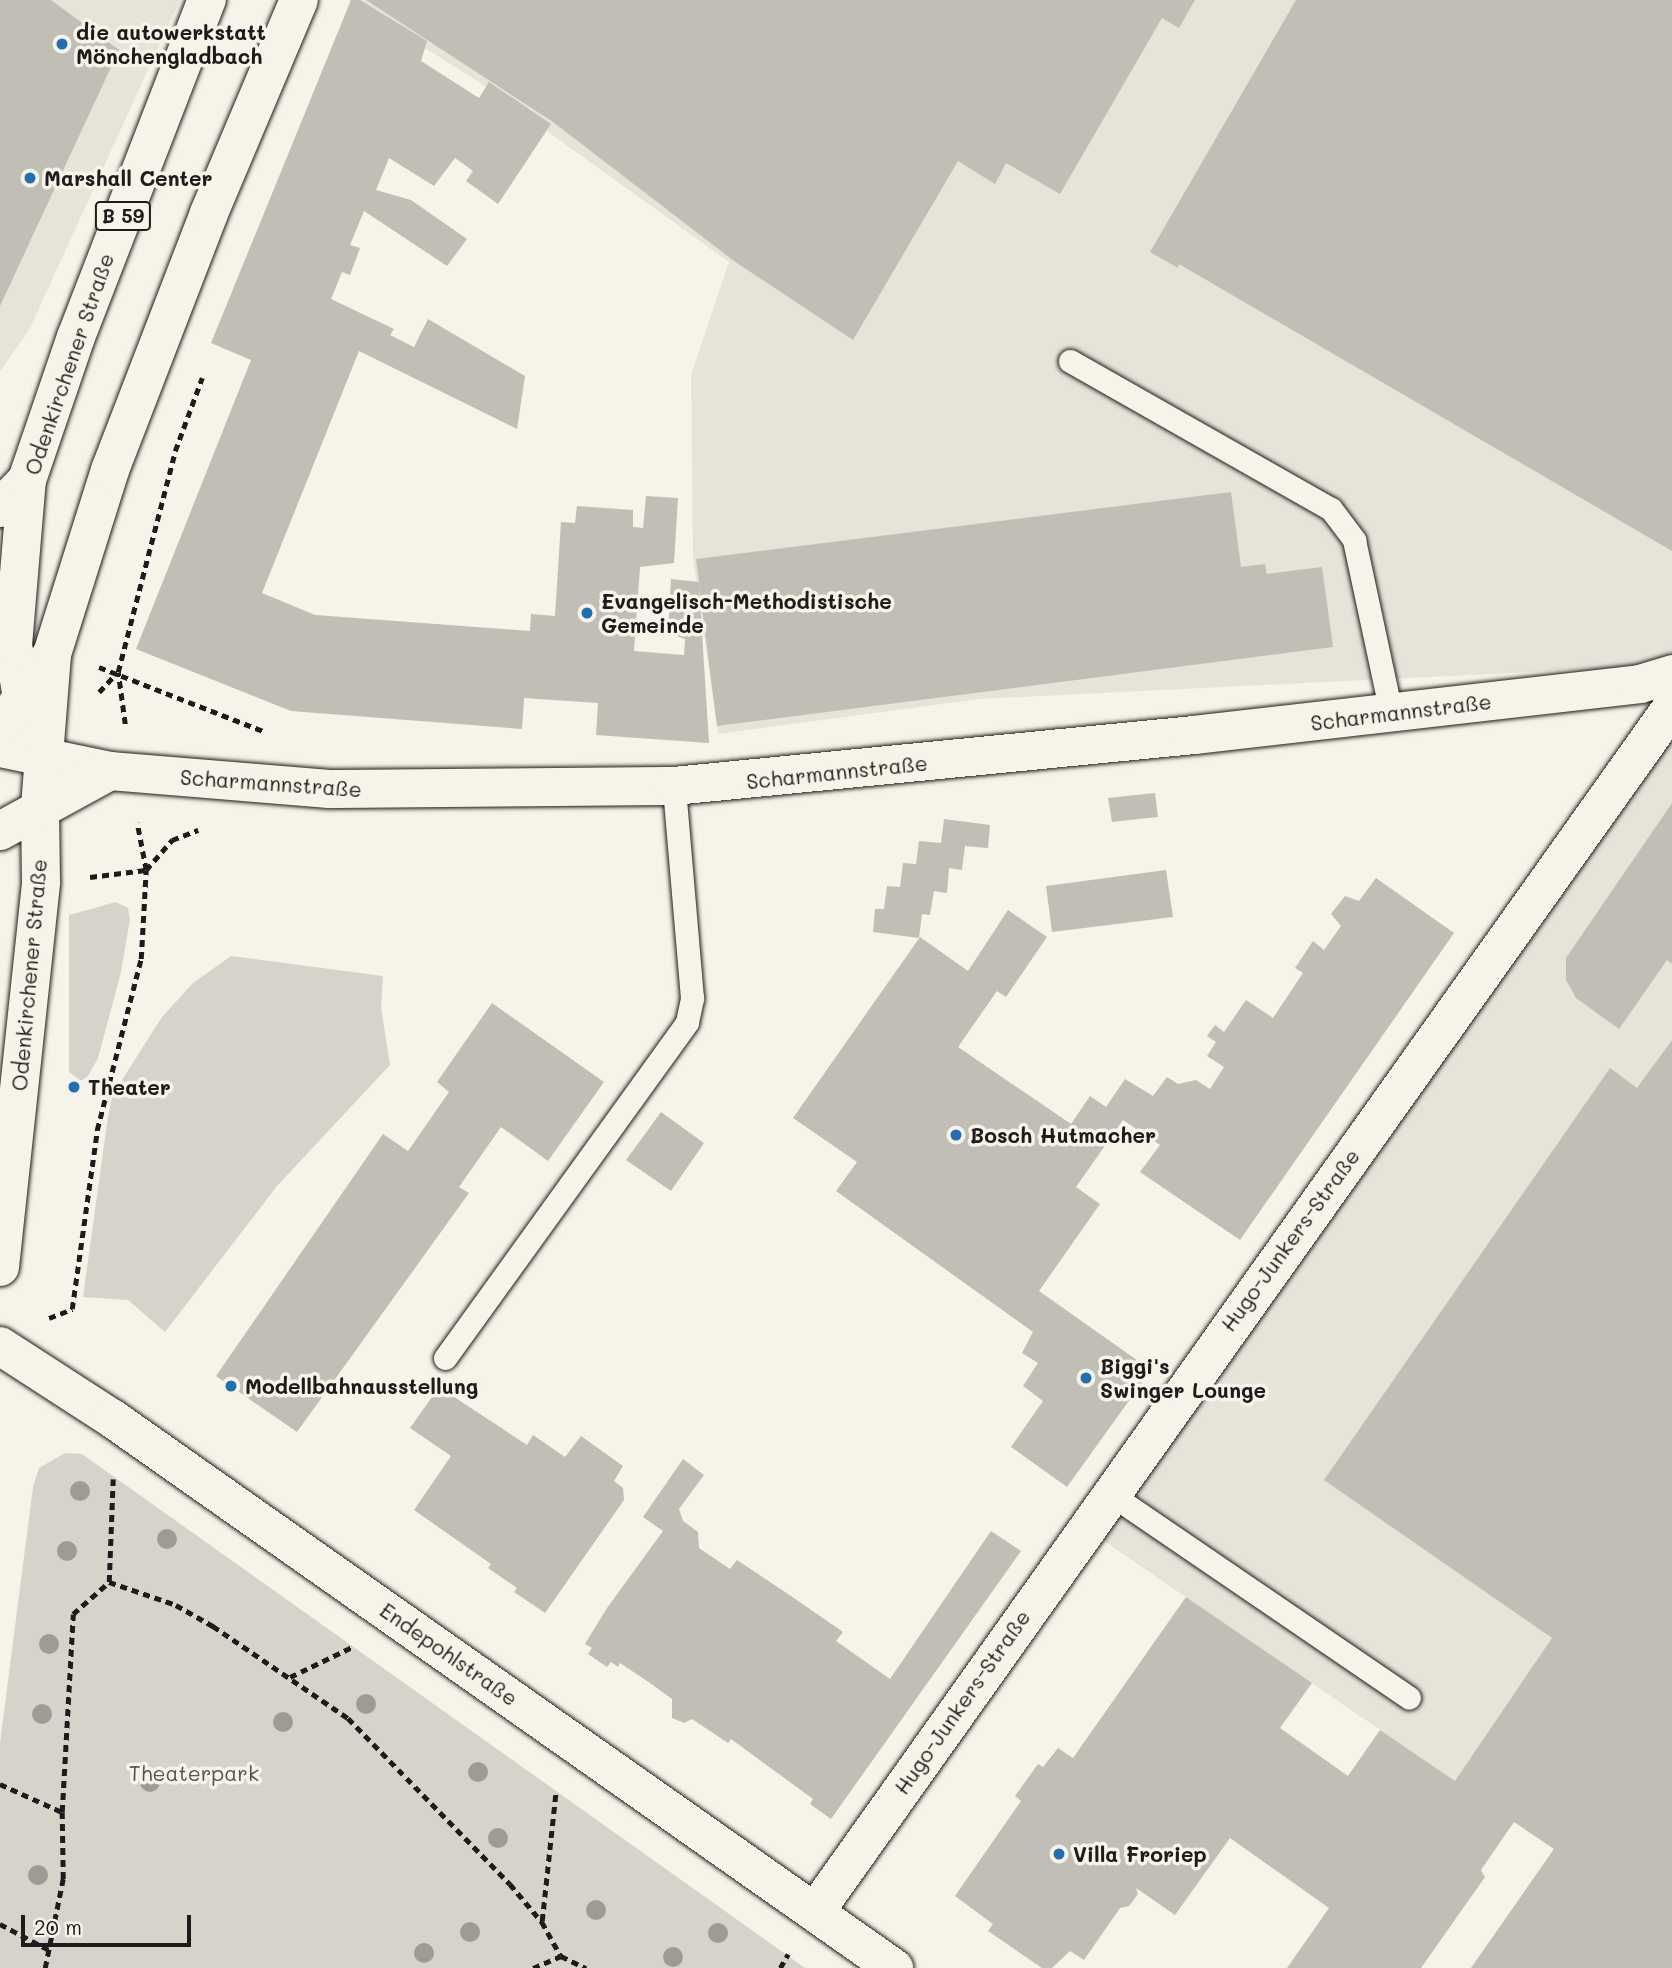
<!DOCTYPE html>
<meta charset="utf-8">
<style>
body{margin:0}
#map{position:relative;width:1672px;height:1968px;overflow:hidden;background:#f7f3e8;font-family:Mali,sans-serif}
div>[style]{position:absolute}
.built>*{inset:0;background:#e6e3d9}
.green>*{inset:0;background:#d7d3cb}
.building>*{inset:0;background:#c0beb5}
.path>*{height:4.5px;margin-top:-2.25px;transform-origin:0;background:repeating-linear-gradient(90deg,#1c1c1c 0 7px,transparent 0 12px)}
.roads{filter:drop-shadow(0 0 2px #1c1c1c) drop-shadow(0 0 2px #1c1c1c)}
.service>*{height:23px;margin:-11.5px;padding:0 11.5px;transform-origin:11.5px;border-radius:11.5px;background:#f7f3e8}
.minor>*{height:38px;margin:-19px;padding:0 19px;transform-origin:19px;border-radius:19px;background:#f7f3e8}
.secondary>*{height:38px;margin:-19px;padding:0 19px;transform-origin:19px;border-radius:19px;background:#f7f3e8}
.primary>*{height:38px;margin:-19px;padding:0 19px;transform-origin:19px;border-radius:19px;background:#f7f3e8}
.trees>*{width:20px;height:20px;margin:-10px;border-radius:50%;background:#9d9b95}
.dots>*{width:19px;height:19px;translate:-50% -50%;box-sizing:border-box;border:4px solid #f7f3e8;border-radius:50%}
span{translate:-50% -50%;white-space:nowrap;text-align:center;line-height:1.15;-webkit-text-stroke:7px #f7f3e8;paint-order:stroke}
.shield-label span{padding:2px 5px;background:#f7f3e8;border:2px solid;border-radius:5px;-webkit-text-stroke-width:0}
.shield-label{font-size:19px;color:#1c1c1c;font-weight:700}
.poi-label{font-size:21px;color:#1c1c1c;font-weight:700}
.left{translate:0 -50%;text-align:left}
.street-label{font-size:21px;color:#1c1c1c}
.park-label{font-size:21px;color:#545351}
.scale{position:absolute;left:21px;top:1915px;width:170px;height:32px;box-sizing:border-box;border:4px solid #1c1c1c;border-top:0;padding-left:9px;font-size:21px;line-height:24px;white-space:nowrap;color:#1c1c1c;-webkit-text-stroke:5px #f7f3e8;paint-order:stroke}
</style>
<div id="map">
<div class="built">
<i style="clip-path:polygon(0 0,180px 0,30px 328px,0 372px)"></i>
<i style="clip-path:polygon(348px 0,1672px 0,1672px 665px,979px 699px,718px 734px,693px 557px,691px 375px,729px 262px,479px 82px)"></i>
<i style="clip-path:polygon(1672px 707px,1672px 1968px,1471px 1968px,1554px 1849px,1085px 1528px)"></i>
</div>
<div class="green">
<i style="clip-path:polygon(116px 902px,128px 908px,130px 919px,121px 972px,98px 1058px,88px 1076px,81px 1081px,69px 1072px,69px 915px)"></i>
<i style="clip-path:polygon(231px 956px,383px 976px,381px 1007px,390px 1065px,277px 1186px,165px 1332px,128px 1300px,83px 1297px,108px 1116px,113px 1094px,162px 1017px,193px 983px)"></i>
<i style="clip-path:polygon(65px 1453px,82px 1454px,805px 1968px,0 1968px,0 1743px,33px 1487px,39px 1468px)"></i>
</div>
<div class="building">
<i style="clip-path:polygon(0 0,51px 0,119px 50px,0 306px)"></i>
<i style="clip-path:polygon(351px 0,360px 0,427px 41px,421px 61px,479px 98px,489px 82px,551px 124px,498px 204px,466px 181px,473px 171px,455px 158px,434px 186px,389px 158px,376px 190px,411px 200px,467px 239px,447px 266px,364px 211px,350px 245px,360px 248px,350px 275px,342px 272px,331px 299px,394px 329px,390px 335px,414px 347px,428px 319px,525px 376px,517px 429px,359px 351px,262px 593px,315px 615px,530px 631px,531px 614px,555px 616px,561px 522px,575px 523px,577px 506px,633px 510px,633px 527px,643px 528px,646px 496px,678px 498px,674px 563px,640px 567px,634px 651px,684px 655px,685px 639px,668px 633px,671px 579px,699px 582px,696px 559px,1231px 492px,1241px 567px,1265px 564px,1267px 574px,1322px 567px,1333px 647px,717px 726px,699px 585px,709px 743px,596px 735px,598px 703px,524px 698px,522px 729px,291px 711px,136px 649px,251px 360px,211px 343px)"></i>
<i style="clip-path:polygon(366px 0,1195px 0,1179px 28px,1162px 18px,1060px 194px,1006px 163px,995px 184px,958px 161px,853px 340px,734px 261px,553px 122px)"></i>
<i style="clip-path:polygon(1296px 0,1672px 0,1672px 551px,1179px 264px,1178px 268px,1150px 252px)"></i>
<i style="clip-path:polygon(1155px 793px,1158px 817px,1112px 822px,1108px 798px)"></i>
<i style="clip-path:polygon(1672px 803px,1672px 964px,1667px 960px,1619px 1029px,1576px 998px,1566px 980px,1566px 958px)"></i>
<i style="clip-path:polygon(944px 819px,990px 825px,988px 848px,965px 846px,962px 870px,949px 868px,947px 893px,934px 891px,930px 915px,922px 914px,919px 938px,873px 932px,875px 909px,884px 909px,887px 886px,900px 887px,903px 863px,916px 864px,919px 841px,941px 843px)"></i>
<i style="clip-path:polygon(1166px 870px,1173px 917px,1052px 932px,1046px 886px)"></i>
<i style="clip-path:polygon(1376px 878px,1454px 933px,1240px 1240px,1140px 1172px,1160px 1145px,1123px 1120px,1076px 1187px,1100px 1204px,1039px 1291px,1151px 1370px,1067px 1487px,1011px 1447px,1043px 1401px,1023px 1386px,1038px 1363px,1022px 1353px,1033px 1332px,836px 1191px,857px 1162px,793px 1118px,920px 937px,968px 971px,1008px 910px,1047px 937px,1006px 997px,997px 991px,958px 1047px,1071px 1124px,1090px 1096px,1106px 1107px,1125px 1079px,1153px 1096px,1167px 1077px,1178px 1084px,1196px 1080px,1210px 1089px,1224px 1067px,1207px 1056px,1216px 1042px,1207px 1036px,1215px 1025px,1224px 1032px,1246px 1000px,1273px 1018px,1303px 973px,1295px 968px,1313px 941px,1324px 950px,1341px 926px,1331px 914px,1345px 896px,1359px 901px)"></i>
<i style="clip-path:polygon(492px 1003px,604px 1082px,548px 1161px,501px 1127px,459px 1187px,469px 1193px,297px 1432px,216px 1376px,383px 1134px,408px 1151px,449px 1092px,437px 1082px)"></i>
<i style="clip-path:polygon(1672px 1040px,1672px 1968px,1471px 1968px,1554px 1849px,1514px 1822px,1481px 1870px,1485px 1877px,1421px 1968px,1287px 1968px,1329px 1908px,1230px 1838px,1175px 1915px,1136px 1888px,1138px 1894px,1129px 1906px,1120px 1908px,1084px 1960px,1070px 1951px,1052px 1968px,1042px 1968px,988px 1931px,993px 1924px,955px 1896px,1021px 1801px,1015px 1796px,1038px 1764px,1043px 1767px,1058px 1748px,1073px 1758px,1186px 1597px,1312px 1683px,1280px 1728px,1348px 1776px,1380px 1730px,1455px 1781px,1552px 1638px,1324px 1480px,1610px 1068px,1637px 1088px)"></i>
<i style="clip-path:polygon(661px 1112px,704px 1143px,671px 1191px,626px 1160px)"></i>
<i style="clip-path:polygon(439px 1387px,527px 1445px,533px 1435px,565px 1457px,581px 1436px,623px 1466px,614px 1481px,623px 1488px,624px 1500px,545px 1613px,514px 1592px,517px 1588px,488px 1568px,491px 1564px,414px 1510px,451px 1456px,410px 1428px)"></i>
<i style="clip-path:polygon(683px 1459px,704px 1475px,679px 1509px,683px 1521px,698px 1532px,699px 1548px,730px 1569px,737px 1560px,788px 1594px,843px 1632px,836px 1641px,890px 1679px,991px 1531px,1021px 1551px,831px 1819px,810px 1804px,813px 1799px,731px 1739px,728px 1743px,692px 1719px,684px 1723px,672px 1718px,672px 1699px,650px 1683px,620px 1663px,618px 1667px,611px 1662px,607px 1667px,588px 1654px,592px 1648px,585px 1644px,607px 1608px,663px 1531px,643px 1517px)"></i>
</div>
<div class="path">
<i style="left:99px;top:667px;width:176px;rotate:21.3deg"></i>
<i style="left:99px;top:692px;width:26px;rotate:-47deg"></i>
<i style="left:125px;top:724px;width:52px;rotate:-97.7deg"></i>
<i style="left:118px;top:672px;width:228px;rotate:-75.5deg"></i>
<i style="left:175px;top:451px;width:78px;rotate:-69.7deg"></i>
<i style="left:90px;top:877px;width:56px;rotate:-7.1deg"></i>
<i style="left:146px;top:870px;width:40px;rotate:-49deg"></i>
<i style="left:172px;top:840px;width:28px;rotate:-21deg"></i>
<i style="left:49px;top:1318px;width:25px;rotate:-21deg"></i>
<i style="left:72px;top:1309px;width:181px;rotate:-82deg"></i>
<i style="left:97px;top:1130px;width:177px;rotate:-75.6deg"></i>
<i style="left:141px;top:959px;width:89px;rotate:-86.8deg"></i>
<i style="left:146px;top:870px;width:48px;rotate:-100.8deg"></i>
<i style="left:109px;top:1582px;width:71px;rotate:18.9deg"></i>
<i style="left:176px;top:1605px;width:43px;rotate:29.6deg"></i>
<i style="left:213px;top:1626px;width:163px;rotate:34.3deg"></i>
<i style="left:348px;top:1718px;width:232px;rotate:45.7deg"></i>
<i style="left:510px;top:1884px;width:50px;rotate:49.9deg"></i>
<i style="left:542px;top:1922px;width:39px;rotate:61deg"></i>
<i style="left:561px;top:1956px;width:28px;rotate:26deg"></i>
<i style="left:290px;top:1677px;width:69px;rotate:-25.8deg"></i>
<i style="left:0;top:1784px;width:68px;rotate:24.3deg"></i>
<i style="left:542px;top:1921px;width:131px;rotate:-83.9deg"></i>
<i style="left:0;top:1924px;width:58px;rotate:27.9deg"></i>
<i style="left:45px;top:1968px;width:91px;rotate:-78.6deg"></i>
<i style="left:63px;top:1879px;width:67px;rotate:-90.9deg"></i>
<i style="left:62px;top:1812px;width:198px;rotate:-86.8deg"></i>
<i style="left:73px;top:1614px;width:48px;rotate:-41.6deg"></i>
<i style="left:109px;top:1582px;width:103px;rotate:-87.8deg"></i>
<i style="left:533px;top:1968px;width:30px;rotate:-23deg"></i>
<i style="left:780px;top:1968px;width:16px;rotate:-60deg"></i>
</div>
<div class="roads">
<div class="service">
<i style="left:1070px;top:361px;width:300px;rotate:29.6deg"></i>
<i style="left:1331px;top:509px;width:39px;rotate:53deg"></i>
<i style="left:1354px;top:540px;width:177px;rotate:77.9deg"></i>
<i style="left:445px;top:1358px;width:414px;rotate:-54.2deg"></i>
<i style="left:687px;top:1022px;width:25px;rotate:-78deg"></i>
<i style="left:692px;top:998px;width:213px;rotate:-94.9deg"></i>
<i style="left:1109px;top:1493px;width:363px;rotate:34.3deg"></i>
</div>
<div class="minor">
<i style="left:0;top:1346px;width:135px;rotate:32.9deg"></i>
<i style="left:113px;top:1419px;width:955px;rotate:35.11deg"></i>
<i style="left:815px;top:1912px;width:1479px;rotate:-54.58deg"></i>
</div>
<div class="secondary">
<i style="left:26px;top:721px;width:77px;rotate:-99.7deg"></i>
<i style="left:13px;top:645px;width:166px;rotate:-85.2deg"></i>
<i style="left:0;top:748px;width:112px;rotate:11.8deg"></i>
<i style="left:110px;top:771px;width:220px;rotate:4.7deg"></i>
<i style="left:329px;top:789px;width:345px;rotate:-0.5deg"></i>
<i style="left:674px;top:786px;width:522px;rotate:-5.6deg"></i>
<i style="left:1194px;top:735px;width:449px;rotate:-6.5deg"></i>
<i style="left:1640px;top:684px;width:34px;rotate:-17deg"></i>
<i style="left:0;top:831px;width:125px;rotate:-28.6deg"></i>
<i style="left:0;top:1267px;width:387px;rotate:-83.9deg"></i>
<i style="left:41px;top:882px;width:75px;rotate:-90.8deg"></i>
<i style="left:40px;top:807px;width:153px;rotate:-85.5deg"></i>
</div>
<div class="primary">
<i style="left:0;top:508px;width:39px;rotate:-46deg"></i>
<i style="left:27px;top:480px;width:151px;rotate:-71.1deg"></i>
<i style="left:76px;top:337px;width:362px;rotate:-68.8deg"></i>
<i style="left:0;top:729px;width:91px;rotate:-55.3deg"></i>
<i style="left:52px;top:654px;width:193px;rotate:-72.5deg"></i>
<i style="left:110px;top:470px;width:275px;rotate:-68.9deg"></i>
<i style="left:209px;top:213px;width:231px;rotate:-67.1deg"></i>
</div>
</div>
<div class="trees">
<i style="left:80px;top:1491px"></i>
<i style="left:167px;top:1539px"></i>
<i style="left:67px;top:1551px"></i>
<i style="left:49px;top:1644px"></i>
<i style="left:366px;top:1704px"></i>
<i style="left:42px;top:1714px"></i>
<i style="left:283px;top:1722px"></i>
<i style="left:478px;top:1772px"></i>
<i style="left:150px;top:1782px"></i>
<i style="left:498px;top:1838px"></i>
<i style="left:38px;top:1875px"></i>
<i style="left:596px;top:1910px"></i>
<i style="left:470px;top:1932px"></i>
<i style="left:718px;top:1933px"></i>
<i style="left:424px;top:1953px"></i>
<i style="left:673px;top:1957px"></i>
</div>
<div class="dots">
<i style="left:62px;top:44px;background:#1f6fb2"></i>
<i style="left:30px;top:178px;background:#1f6fb2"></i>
<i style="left:587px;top:613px;background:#1f6fb2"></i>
<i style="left:74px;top:1087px;background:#1f6fb2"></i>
<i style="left:956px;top:1135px;background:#1f6fb2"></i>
<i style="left:1086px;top:1378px;background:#1f6fb2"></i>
<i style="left:231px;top:1386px;background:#1f6fb2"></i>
<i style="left:1059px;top:1854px;background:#1f6fb2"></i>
</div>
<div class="shield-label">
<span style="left:123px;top:216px">B 59</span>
</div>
<div class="poi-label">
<span class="left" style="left:76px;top:44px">die autowerkstatt<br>Mönchengladbach</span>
<span class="left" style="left:44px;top:178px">Marshall Center</span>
<span class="left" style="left:601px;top:613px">Evangelisch-Methodistische<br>Gemeinde</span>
<span class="left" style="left:88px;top:1087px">Theater</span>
<span class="left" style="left:970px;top:1135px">Bosch Hutmacher</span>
<span class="left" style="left:1100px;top:1378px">Biggi's<br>Swinger Lounge</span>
<span class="left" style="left:245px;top:1386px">Modellbahnausstellung</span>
<span class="left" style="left:1073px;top:1854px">Villa Froriep</span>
</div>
<div class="street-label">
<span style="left:69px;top:364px;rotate:-71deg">Odenkirchener Straße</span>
<span style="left:1401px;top:712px;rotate:-7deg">Scharmannstraße</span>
<span style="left:837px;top:772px;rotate:-6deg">Scharmannstraße</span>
<span style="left:271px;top:783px;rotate:4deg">Scharmannstraße</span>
<span style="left:29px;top:975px;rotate:-85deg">Odenkirchener Straße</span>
<span style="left:1290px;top:1240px;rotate:-54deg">Hugo-Junkers-Straße</span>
<span style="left:449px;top:1654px;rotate:35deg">Endepohlstraße</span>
<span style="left:962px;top:1702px;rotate:-55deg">Hugo-Junkers-Straße</span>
</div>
<div class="park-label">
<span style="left:194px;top:1773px">Theaterpark</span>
</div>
<div class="scale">20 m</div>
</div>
